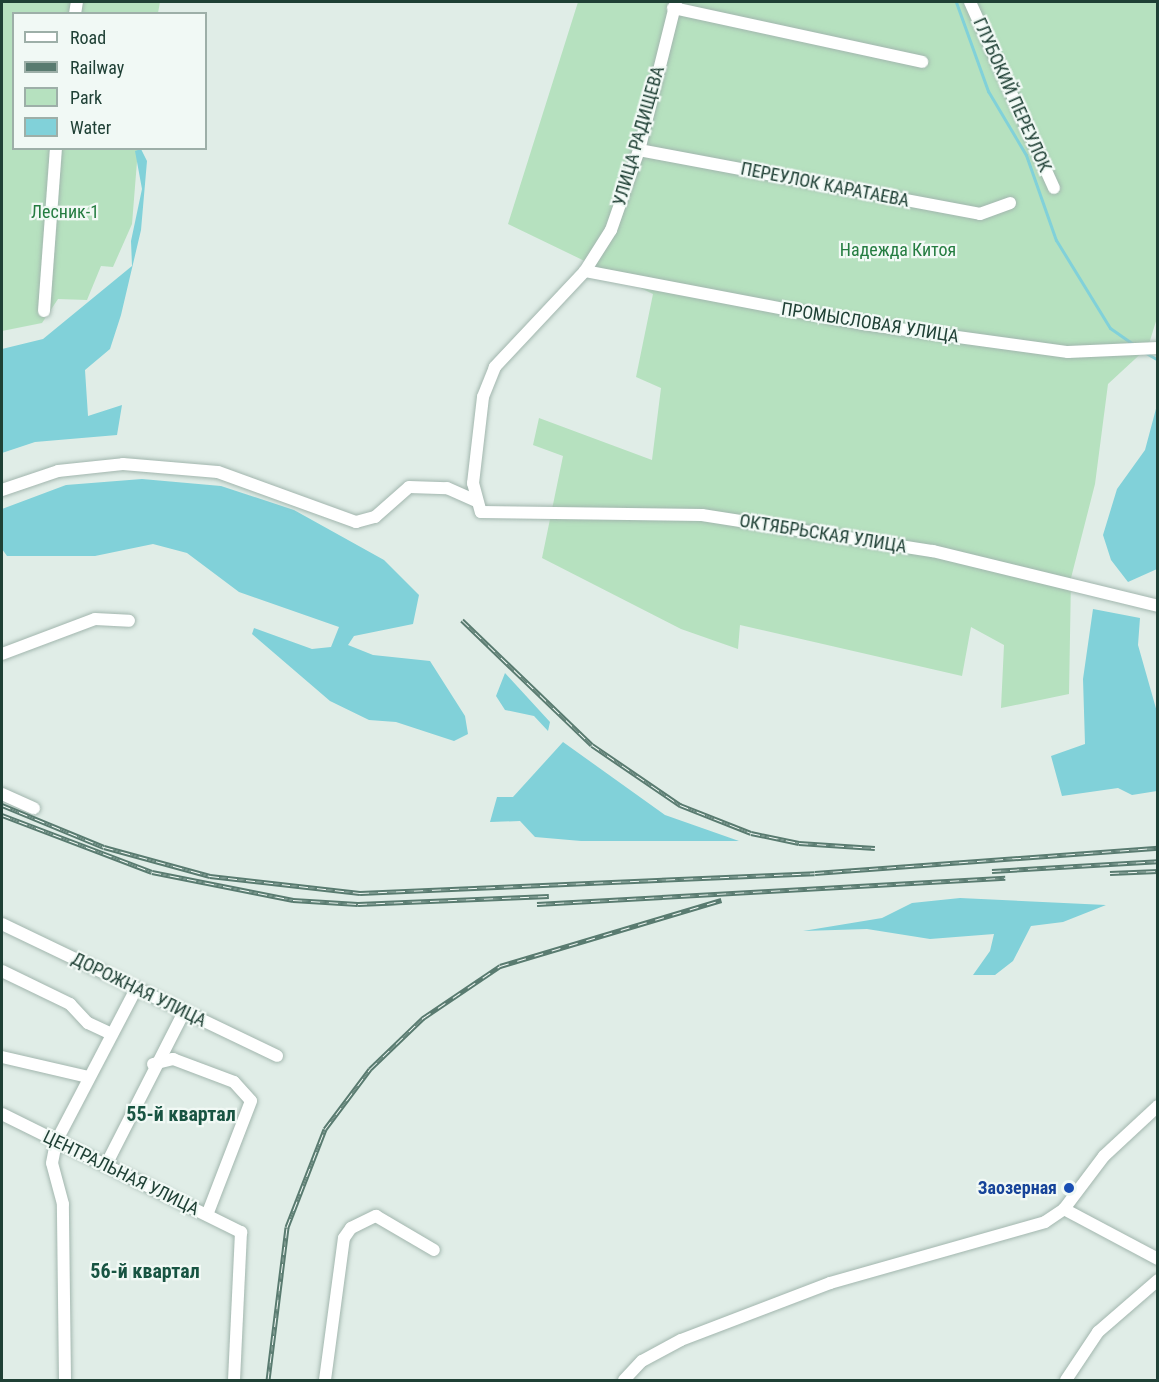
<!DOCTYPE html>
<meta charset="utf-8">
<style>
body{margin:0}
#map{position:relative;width:1159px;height:1382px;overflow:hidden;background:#e0ede7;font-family:"Roboto Condensed",sans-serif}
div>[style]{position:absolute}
.green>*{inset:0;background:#b6e1bf}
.water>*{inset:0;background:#81d1d9}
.stream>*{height:3px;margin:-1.5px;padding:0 1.5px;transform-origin:1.5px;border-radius:1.5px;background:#81d1d9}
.roads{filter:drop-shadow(0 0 2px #a2b6ae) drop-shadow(0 0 2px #a2b6ae)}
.minor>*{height:12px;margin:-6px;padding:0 6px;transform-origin:6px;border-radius:6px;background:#fff}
.rail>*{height:5px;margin-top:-2.5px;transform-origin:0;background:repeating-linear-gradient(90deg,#f1f9f5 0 9px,#597b70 0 18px);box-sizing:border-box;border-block:2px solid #597b70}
.dots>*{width:16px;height:16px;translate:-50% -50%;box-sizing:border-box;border:3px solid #f1f9f5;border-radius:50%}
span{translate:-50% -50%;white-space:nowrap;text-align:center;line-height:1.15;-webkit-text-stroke:4.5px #f1f9f5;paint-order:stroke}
.street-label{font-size:18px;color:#1f4035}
.park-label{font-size:18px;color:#247c40}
.transit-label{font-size:18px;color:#164399;font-weight:700}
.right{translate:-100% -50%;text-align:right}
.neighbourhood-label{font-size:20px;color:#185442;font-weight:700}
.frame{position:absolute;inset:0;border:3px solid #1f4035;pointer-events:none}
.legend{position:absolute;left:12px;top:12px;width:195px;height:138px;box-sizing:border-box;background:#f1f9f5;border:2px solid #9dafa8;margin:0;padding:8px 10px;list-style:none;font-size:18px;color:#1f4035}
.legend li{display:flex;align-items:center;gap:12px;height:30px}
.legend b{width:30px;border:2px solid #9dafa8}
</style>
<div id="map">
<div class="green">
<i style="clip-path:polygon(2px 2px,160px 2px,158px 13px,14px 14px,14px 148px,138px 149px,132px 224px,113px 267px,101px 266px,87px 300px,58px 299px,42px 323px,2px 331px)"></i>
<i style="clip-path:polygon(578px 2px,1157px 2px,1157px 318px,1148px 347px,1108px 384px,1095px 484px,1071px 578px,1069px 694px,1001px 708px,1004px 645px,971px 627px,962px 676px,740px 625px,738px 649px,681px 629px,542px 558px,563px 456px,533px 445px,539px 418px,652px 460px,661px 388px,636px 377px,653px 294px,508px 224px)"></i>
</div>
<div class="water">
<i style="clip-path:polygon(141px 149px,147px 161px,141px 230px,121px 315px,110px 349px,85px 370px,88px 416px,122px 405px,117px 435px,35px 442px,2px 453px,2px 349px,43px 339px,132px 266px,131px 241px,142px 189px,135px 151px)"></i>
<i style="clip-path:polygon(1157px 405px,1157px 569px,1128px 582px,1111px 560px,1103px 535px,1117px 489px,1145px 450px)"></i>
<i style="clip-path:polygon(142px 479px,221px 486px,294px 510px,384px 560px,419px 595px,413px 624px,354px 636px,348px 645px,373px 655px,430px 661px,465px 716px,468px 734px,454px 741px,396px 722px,369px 720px,330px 701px,252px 634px,254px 628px,312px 649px,331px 647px,339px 627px,239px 592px,187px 553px,153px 544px,95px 556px,7px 556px,2px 549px,2px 509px,66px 485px)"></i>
<i style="clip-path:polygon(1093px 609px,1140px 618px,1138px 645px,1157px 712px,1157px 791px,1132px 795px,1118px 788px,1062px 796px,1051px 756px,1085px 744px,1083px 679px)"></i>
<i style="clip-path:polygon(505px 673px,550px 722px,548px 731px,534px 716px,505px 710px,496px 696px)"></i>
<i style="clip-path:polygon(563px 742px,665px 815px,739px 841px,581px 841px,535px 837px,520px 821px,490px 822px,497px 797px,513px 797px)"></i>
<i style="clip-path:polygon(960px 898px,1106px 905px,1063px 922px,1031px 926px,1013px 961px,995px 975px,973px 975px,990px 951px,994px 934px,930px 939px,867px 929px,803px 931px,882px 918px,912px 903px)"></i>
</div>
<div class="stream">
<i style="left:956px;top:2px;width:95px;rotate:70.2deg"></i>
<i style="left:988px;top:91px;width:74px;rotate:59.3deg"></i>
<i style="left:1026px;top:155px;width:90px;rotate:70.6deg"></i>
<i style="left:1056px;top:240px;width:103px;rotate:58.5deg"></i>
<i style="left:1110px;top:328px;width:28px;rotate:35deg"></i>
<i style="left:1146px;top:353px;width:14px;rotate:30deg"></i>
</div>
<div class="roads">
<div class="minor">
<i style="left:676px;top:2px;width:153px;rotate:104deg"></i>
<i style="left:639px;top:150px;width:85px;rotate:109.3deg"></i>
<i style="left:611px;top:230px;width:49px;rotate:122.4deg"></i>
<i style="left:585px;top:271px;width:132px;rotate:133.2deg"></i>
<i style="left:495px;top:367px;width:32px;rotate:112deg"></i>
<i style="left:483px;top:397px;width:87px;rotate:96.6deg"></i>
<i style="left:473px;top:483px;width:30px;rotate:75deg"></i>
<i style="left:481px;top:512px;width:221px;rotate:0.8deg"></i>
<i style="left:702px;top:515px;width:234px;rotate:8.9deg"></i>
<i style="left:933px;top:551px;width:232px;rotate:13.7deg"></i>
<i style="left:970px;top:2px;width:204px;rotate:65.7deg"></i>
<i style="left:673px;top:8px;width:255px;rotate:12.2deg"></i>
<i style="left:75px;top:14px;width:12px;rotate:-81deg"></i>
<i style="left:639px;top:150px;width:347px;rotate:10.6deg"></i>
<i style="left:980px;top:214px;width:32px;rotate:-20deg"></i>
<i style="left:585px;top:271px;width:283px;rotate:10.8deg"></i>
<i style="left:863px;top:324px;width:207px;rotate:7.8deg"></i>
<i style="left:1068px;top:352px;width:90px;rotate:-2.5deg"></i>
<i style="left:44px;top:311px;width:163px;rotate:-85.8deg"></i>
<i style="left:2px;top:490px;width:59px;rotate:-18.7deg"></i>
<i style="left:58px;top:471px;width:65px;rotate:-6.1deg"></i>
<i style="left:123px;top:464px;width:95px;rotate:4.8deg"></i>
<i style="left:218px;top:472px;width:147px;rotate:19.9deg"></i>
<i style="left:356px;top:522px;width:20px;rotate:-15deg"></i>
<i style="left:375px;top:517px;width:45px;rotate:-41.4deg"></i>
<i style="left:409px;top:487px;width:38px;rotate:2deg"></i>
<i style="left:447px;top:488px;width:32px;rotate:24deg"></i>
<i style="left:2px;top:654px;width:99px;rotate:-20.6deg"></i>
<i style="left:95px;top:619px;width:34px;rotate:3deg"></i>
<i style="left:2px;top:794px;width:35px;rotate:24deg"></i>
<i style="left:2px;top:924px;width:305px;rotate:25.6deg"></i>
<i style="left:2px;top:971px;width:76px;rotate:25.9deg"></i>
<i style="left:70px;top:1004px;width:26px;rotate:47deg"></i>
<i style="left:88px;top:1023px;width:26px;rotate:25deg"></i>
<i style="left:2px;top:1057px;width:88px;rotate:13.1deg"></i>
<i style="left:153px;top:1064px;width:21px;rotate:-14deg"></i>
<i style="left:173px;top:1059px;width:65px;rotate:20.7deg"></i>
<i style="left:234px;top:1082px;width:25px;rotate:48deg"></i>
<i style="left:251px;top:1101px;width:122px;rotate:111.1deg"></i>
<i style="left:2px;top:1114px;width:267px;rotate:26.3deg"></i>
<i style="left:241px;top:1232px;width:148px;rotate:92.7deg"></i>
<i style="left:106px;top:1165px;width:172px;rotate:-63deg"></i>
<i style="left:1064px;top:1209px;width:106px;rotate:28deg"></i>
<i style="left:65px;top:1380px;width:176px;rotate:-90.7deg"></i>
<i style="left:63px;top:1204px;width:42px;rotate:-105deg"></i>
<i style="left:52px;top:1163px;width:21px;rotate:-79deg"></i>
<i style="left:56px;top:1142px;width:173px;rotate:-62.4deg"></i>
<i style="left:325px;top:1380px;width:143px;rotate:-82.4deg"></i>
<i style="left:344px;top:1238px;width:12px;rotate:-55deg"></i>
<i style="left:351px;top:1228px;width:28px;rotate:-26deg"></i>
<i style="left:376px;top:1216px;width:67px;rotate:30.4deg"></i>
<i style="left:624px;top:1380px;width:26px;rotate:-47deg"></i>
<i style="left:642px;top:1361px;width:44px;rotate:-28.3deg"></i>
<i style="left:681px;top:1340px;width:160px;rotate:-20.9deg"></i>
<i style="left:830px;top:1283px;width:223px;rotate:-15.8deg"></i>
<i style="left:1045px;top:1222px;width:23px;rotate:-34deg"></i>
<i style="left:1064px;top:1209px;width:66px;rotate:-53deg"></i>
<i style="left:1104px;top:1156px;width:74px;rotate:-42.8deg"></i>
<i style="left:1066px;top:1380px;width:58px;rotate:-56.3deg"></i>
<i style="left:1098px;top:1332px;width:79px;rotate:-40.9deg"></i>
</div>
</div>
<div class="rail">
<i style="left:462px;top:620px;width:180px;rotate:43.9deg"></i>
<i style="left:592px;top:745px;width:107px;rotate:34.3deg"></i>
<i style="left:680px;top:805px;width:76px;rotate:21.5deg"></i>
<i style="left:751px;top:833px;width:49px;rotate:11.8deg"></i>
<i style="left:799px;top:843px;width:76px;rotate:3.8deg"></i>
<i style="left:2px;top:805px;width:110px;rotate:22.4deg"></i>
<i style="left:104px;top:847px;width:110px;rotate:15.3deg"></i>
<i style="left:210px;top:876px;width:151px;rotate:6.5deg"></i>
<i style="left:360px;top:893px;width:455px;rotate:-2.5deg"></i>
<i style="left:815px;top:873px;width:344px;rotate:-4.2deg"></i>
<i style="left:2px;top:815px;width:160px;rotate:20.8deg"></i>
<i style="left:152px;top:872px;width:144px;rotate:11.2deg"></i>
<i style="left:293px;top:900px;width:65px;rotate:3.5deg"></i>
<i style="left:358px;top:904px;width:191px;rotate:-2.4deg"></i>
<i style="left:992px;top:871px;width:166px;rotate:-3.4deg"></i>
<i style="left:1110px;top:873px;width:48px;rotate:-2.4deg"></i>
<i style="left:537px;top:904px;width:469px;rotate:-3.2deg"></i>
<i style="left:268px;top:1380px;width:154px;rotate:-82.9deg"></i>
<i style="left:287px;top:1227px;width:105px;rotate:-68.8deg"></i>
<i style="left:325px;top:1129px;width:75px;rotate:-53.1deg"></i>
<i style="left:370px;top:1069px;width:74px;rotate:-43.9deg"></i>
<i style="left:423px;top:1018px;width:93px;rotate:-34deg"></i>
<i style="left:500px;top:966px;width:231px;rotate:-16.6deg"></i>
</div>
<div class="dots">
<i style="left:1069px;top:1188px;background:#1a4fb4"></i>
</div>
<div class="street-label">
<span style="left:1012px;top:95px;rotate:66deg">ГЛУБОКИЙ ПЕРЕУЛОК</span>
<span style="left:639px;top:136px;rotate:-74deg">УЛИЦА РАДИЩЕВА</span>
<span style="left:825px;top:185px;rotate:11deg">ПЕРЕУЛОК КАРАТАЕВА</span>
<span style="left:870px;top:323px;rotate:9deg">ПРОМЫСЛОВАЯ УЛИЦА</span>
<span style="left:823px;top:534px;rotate:9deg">ОКТЯБРЬСКАЯ УЛИЦА</span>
<span style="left:139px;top:990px;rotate:26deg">ДОРОЖНАЯ УЛИЦА</span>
<span style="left:121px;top:1173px;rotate:26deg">ЦЕНТРАЛЬНАЯ УЛИЦА</span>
</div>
<div class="park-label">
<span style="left:65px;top:212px">Лесник-1</span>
<span style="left:898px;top:250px">Надежда Китоя</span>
</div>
<div class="transit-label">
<span class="right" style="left:1057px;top:1188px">Заозерная</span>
</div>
<div class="neighbourhood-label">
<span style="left:181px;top:1114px">55-й квартал</span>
<span style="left:145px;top:1271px">56-й квартал</span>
</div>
<div class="frame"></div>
<ul class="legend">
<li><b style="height:8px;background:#fff"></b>Road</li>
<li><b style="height:8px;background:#597b70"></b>Railway</li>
<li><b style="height:16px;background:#b6e1bf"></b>Park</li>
<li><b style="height:16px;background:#81d1d9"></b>Water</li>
</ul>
</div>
